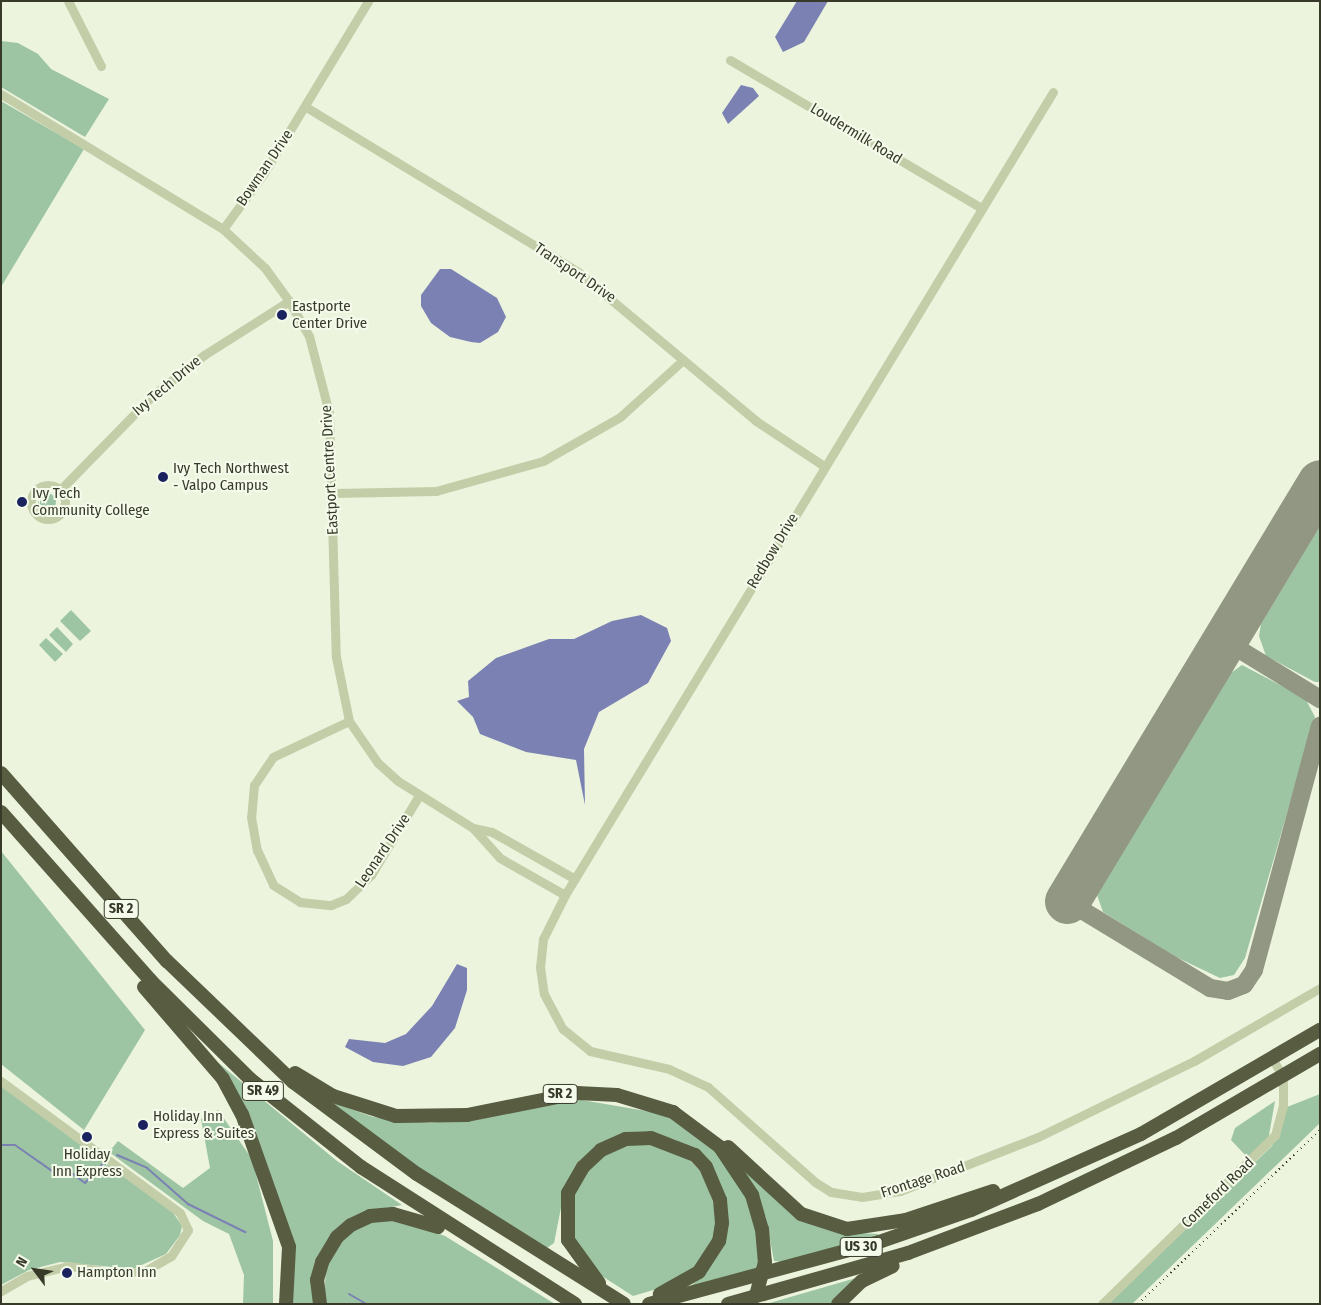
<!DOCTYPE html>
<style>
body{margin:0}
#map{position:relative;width:1321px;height:1305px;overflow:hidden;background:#ecf4de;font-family:"Fira Sans Condensed",sans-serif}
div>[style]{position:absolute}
.green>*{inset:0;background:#9dc5a3}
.round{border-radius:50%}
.water>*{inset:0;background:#7b82b3}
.stream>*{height:2px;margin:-1px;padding:0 1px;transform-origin:1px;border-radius:1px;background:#7b82b3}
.taxiway>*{height:18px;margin:-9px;padding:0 9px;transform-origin:9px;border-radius:9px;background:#929784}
.runway>*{height:45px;margin:-22.5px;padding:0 22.5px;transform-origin:22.5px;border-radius:22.5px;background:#929784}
.minor>*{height:9px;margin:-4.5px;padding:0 4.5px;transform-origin:4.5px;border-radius:4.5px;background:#c3cea9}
.minor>.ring{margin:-4.5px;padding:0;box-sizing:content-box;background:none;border:9px solid #c3cea9;border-radius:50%}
.highway>*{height:14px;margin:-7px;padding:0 7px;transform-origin:7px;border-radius:7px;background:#585c40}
.rail>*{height:2px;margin-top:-1px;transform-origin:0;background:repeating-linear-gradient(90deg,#383a29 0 1px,transparent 0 5px)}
.dots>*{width:14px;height:14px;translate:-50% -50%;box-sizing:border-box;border:2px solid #f5fbeb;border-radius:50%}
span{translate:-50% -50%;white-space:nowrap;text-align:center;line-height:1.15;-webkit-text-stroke:4px #f5fbeb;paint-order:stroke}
.shield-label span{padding:1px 4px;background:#f5fbeb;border:1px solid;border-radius:4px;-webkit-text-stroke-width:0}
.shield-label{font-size:14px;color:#383a29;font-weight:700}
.street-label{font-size:15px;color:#383a29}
.poi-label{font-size:15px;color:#383a29}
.left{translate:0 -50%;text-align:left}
.frame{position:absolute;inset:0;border:2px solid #383a29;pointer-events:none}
.north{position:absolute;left:10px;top:1245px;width:50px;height:50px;-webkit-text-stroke:4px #f5fbeb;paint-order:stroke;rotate:301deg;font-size:14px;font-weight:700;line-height:20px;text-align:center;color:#383a29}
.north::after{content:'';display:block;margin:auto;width:18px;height:22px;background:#383a29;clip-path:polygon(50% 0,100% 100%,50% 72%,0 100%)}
</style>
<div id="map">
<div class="green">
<i style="clip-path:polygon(1px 41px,18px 43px,38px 54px,51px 69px,109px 99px,85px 137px,1px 87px)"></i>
<i style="clip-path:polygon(1px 101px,84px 149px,1px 287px)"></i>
<i class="round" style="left:38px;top:493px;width:18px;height:18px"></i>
<i style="clip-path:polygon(1320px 526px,1320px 682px,1315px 682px,1266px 656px,1259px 636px,1261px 624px)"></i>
<i style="clip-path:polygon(71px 610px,91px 631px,80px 641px,60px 621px)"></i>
<i style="clip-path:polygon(57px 627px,73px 644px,66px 652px,49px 635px)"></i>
<i style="clip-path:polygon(46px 638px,63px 654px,55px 662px,39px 645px)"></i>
<i style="clip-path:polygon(1242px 665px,1305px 698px,1315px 717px,1245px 958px,1234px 975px,1220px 978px,1174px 956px,1103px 912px,1097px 895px,1231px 673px)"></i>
<i style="clip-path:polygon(1px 851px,145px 1030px,84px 1130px,1px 1064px)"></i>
<i style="clip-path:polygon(209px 1055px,337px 1161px,402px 1205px,377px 1210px,335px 1234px,316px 1304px,291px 1304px,291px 1240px)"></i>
<i style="clip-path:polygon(1px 1086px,172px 1211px,182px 1226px,180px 1235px,166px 1254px,133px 1269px,60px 1262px,29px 1270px,1px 1285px)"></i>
<i style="clip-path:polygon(1320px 1094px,1320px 1123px,1132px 1304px,1108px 1304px,1272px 1146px,1287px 1107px)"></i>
<i style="clip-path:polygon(323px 1099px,373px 1117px,431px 1123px,576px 1099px,658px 1113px,680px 1123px,729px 1163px,756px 1219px,759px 1268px,691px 1286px,705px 1272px,724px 1195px,708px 1165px,676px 1140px,658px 1135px,620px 1138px,565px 1188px,554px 1243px,547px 1248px,420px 1169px)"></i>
<i style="clip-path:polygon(1275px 1101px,1268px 1141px,1248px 1158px,1231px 1140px,1235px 1128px)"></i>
<i style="clip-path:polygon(218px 1110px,252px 1159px,273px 1241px,273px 1304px,243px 1304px,244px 1275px,229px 1234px,203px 1221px,109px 1152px,118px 1141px,183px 1188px,210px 1168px,201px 1119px)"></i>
<i style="clip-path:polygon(639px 1143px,663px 1146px,684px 1155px,702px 1172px,717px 1213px,715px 1235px,692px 1272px,674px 1284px,633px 1296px,591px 1269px,578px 1249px,571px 1226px,572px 1202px,580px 1180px,595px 1162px,616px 1149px)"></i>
<i style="clip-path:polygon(743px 1167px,802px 1220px,834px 1232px,880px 1234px,785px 1262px,774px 1261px,766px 1218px)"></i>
<i style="clip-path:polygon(392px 1217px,445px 1236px,555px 1304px,324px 1304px,326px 1267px,340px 1242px,361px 1225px)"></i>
<i style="clip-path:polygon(863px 1276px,834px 1304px,766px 1304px)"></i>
</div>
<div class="water">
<i style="clip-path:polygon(797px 1px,828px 1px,804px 42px,783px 52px,775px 37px)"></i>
<i style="clip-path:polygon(741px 85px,753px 88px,759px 96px,728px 124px,722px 113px)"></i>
<i style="clip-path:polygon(440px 269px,451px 269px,497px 298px,506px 317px,498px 332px,480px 343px,471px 342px,450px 337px,431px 323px,421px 306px,421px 295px)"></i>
<i style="clip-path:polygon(641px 615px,667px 628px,671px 641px,648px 683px,599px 712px,584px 749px,585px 805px,576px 760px,526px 752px,480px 734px,473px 717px,457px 701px,469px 697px,468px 681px,496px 658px,549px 639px,574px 639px,612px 621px)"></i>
<i style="clip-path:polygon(457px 964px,467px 968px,467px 990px,455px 1028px,431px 1057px,403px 1066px,373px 1062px,345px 1047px,349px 1039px,385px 1043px,406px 1034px,432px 1006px)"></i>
</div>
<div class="stream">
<i style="left:1px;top:1145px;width:14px"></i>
<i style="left:15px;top:1145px;width:49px;rotate:35deg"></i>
<i style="left:55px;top:1173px;width:14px;rotate:-8deg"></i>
<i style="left:69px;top:1171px;width:20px;rotate:37deg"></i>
<i style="left:85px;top:1183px;width:26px;rotate:-47deg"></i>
<i style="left:117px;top:1155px;width:33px;rotate:23deg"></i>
<i style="left:147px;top:1168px;width:55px;rotate:41.3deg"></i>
<i style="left:188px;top:1204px;width:64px;rotate:26.2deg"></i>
<i style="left:349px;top:1294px;width:20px;rotate:30deg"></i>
</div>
<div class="taxiway">
<i style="left:1224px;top:640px;width:113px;rotate:31.6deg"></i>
<i style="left:1067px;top:901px;width:167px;rotate:31.3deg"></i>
<i style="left:1210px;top:988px;width:18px;rotate:9deg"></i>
<i style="left:1228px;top:991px;width:17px;rotate:-21deg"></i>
<i style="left:1244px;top:985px;width:18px;rotate:-56deg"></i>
<i style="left:1254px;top:970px;width:253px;rotate:-74.9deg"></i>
</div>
<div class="runway">
<i style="left:1067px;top:901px;width:489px;rotate:-58.9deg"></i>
</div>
<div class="minor">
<i style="left:68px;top:1px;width:73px;rotate:63.1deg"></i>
<i style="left:730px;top:60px;width:291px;rotate:30.5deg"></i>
<i style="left:1053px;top:92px;width:940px;rotate:121.29deg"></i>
<i style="left:565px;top:895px;width:49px;rotate:116.6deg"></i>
<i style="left:543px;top:939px;width:28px;rotate:96deg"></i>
<i style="left:540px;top:967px;width:27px;rotate:82deg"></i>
<i style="left:544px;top:994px;width:40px;rotate:62deg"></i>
<i style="left:563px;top:1029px;width:35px;rotate:39deg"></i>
<i style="left:590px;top:1051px;width:81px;rotate:12.8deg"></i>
<i style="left:669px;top:1069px;width:43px;rotate:24.8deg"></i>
<i style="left:708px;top:1087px;width:143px;rotate:41.6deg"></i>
<i style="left:815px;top:1182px;width:19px;rotate:32deg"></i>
<i style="left:831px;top:1192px;width:31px;rotate:9deg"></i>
<i style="left:862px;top:1197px;width:38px;rotate:-9deg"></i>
<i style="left:900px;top:1191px;width:148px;rotate:-21.4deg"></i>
<i style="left:1038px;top:1137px;width:174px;rotate:-26deg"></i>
<i style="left:1194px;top:1061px;width:146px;rotate:-30.1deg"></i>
<i style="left:1px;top:94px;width:260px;rotate:31.3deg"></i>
<i style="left:223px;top:229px;width:57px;rotate:42.9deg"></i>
<i style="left:265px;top:268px;width:41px;rotate:54deg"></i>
<i style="left:289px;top:301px;width:40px;rotate:60.3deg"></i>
<i style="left:309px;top:336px;width:80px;rotate:75.4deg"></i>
<i style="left:329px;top:413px;width:244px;rotate:88.4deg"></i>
<i style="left:336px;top:657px;width:65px;rotate:78.5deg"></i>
<i style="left:349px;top:721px;width:51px;rotate:55.4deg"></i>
<i style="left:378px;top:763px;width:27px;rotate:42deg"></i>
<i style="left:398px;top:781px;width:89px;rotate:32.1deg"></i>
<i style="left:306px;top:107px;width:318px;rotate:31.2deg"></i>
<i style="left:578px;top:272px;width:232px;rotate:39.9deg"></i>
<i style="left:756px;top:421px;width:82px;rotate:33.5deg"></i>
<i style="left:223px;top:229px;width:69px;rotate:-53.8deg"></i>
<i style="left:264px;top:173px;width:201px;rotate:-58.8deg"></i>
<i class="ring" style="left:31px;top:485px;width:25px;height:25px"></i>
<i style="left:60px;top:490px;width:133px;rotate:-45.6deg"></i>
<i style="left:153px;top:395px;width:65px;rotate:-38.1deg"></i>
<i style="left:204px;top:355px;width:101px;rotate:-32.4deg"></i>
<i style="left:334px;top:493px;width:102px;rotate:-1.1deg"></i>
<i style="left:436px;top:491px;width:111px;rotate:-15.7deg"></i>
<i style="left:543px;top:461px;width:89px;rotate:-29.7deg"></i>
<i style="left:620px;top:417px;width:85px;rotate:-42.1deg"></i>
<i style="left:349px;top:721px;width:84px;rotate:154.7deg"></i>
<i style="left:273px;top:757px;width:34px;rotate:124deg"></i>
<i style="left:254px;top:785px;width:32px;rotate:95deg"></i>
<i style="left:251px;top:817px;width:34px;rotate:80deg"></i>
<i style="left:257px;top:850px;width:38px;rotate:65deg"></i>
<i style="left:273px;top:885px;width:32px;rotate:32deg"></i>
<i style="left:300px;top:902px;width:31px;rotate:6deg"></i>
<i style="left:331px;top:905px;width:16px;rotate:-22deg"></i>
<i style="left:346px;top:899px;width:35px;rotate:-44deg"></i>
<i style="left:371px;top:875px;width:91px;rotate:-58.9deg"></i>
<i style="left:565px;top:895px;width:75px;rotate:-150.4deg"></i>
<i style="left:500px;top:858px;width:40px;rotate:-132deg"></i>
<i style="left:473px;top:828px;width:19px;rotate:12deg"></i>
<i style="left:492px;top:832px;width:95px;rotate:29.5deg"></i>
<i style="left:1px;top:1081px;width:222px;rotate:36.4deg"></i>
<i style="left:180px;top:1213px;width:19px;rotate:65deg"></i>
<i style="left:188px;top:1230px;width:31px;rotate:123deg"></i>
<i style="left:171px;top:1256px;width:30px;rotate:150deg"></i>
<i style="left:145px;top:1271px;width:27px;rotate:176deg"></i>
<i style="left:118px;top:1273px;width:50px;rotate:-172deg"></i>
<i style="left:68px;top:1266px;width:42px;rotate:166.3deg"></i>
<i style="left:27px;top:1276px;width:30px;rotate:150deg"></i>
<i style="left:1102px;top:1304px;width:242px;rotate:-44.3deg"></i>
<i style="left:1275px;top:1135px;width:30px;rotate:-75deg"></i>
<i style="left:1283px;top:1106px;width:29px;rotate:-90deg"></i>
<i style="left:1283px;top:1077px;width:20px;rotate:-120deg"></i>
</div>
<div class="highway">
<i style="left:1px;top:773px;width:251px;rotate:48.6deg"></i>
<i style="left:167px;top:961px;width:175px;rotate:43.8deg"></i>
<i style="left:293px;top:1082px;width:154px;rotate:36.6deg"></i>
<i style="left:417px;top:1174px;width:244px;rotate:32.1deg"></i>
<i style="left:1px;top:812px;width:226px;rotate:48.4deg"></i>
<i style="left:151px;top:981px;width:139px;rotate:44.7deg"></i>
<i style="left:250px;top:1079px;width:142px;rotate:38.4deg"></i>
<i style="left:361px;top:1167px;width:254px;rotate:32.6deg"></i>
<i style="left:144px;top:987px;width:121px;rotate:49.3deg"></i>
<i style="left:223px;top:1079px;width:40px;rotate:62deg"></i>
<i style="left:242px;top:1114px;width:141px;rotate:70.5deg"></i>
<i style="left:289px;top:1247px;width:57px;rotate:93deg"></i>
<i style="left:295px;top:1073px;width:44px;rotate:31.2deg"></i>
<i style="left:333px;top:1096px;width:66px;rotate:17.6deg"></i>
<i style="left:396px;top:1116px;width:71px;rotate:-0.8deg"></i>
<i style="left:467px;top:1115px;width:112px;rotate:-11.3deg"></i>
<i style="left:577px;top:1093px;width:40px;rotate:2.9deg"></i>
<i style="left:617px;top:1095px;width:59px;rotate:16.9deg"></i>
<i style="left:673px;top:1112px;width:59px;rotate:36.7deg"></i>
<i style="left:720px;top:1147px;width:58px;rotate:56.3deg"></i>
<i style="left:752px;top:1195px;width:35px;rotate:74deg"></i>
<i style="left:762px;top:1229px;width:33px;rotate:85deg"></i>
<i style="left:765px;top:1262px;width:35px;rotate:105deg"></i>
<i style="left:728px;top:1147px;width:99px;rotate:42.5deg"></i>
<i style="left:801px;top:1214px;width:48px;rotate:18.1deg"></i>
<i style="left:847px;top:1229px;width:60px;rotate:-8.7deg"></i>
<i style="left:906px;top:1220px;width:92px;rotate:-18.4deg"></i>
<i style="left:599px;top:1283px;width:53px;rotate:-125.8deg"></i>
<i style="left:568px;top:1240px;width:47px;rotate:-90deg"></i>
<i style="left:568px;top:1193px;width:30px;rotate:-60deg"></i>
<i style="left:583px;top:1167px;width:25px;rotate:-43deg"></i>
<i style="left:601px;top:1150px;width:27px;rotate:-24deg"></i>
<i style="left:626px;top:1139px;width:25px;rotate:-2deg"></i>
<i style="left:651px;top:1138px;width:47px;rotate:21.1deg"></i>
<i style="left:695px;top:1155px;width:16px;rotate:47deg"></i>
<i style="left:706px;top:1167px;width:36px;rotate:67deg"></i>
<i style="left:720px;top:1200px;width:23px;rotate:85deg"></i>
<i style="left:722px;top:1223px;width:18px;rotate:99deg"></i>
<i style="left:719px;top:1241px;width:37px;rotate:123deg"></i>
<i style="left:699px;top:1272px;width:45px;rotate:150.6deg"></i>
<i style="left:320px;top:1304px;width:24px;rotate:-97deg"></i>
<i style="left:317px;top:1280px;width:19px;rotate:-74deg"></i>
<i style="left:322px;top:1262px;width:29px;rotate:-59deg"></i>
<i style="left:337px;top:1237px;width:18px;rotate:-41deg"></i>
<i style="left:351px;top:1225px;width:21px;rotate:-25deg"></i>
<i style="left:370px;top:1216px;width:23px;rotate:-5deg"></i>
<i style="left:393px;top:1214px;width:47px;rotate:16.1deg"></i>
<i style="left:649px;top:1304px;width:238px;rotate:-15.1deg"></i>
<i style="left:879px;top:1242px;width:97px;rotate:-19.2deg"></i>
<i style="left:971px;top:1210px;width:186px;rotate:-24.1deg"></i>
<i style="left:1141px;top:1134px;width:207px;rotate:-30.2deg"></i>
<i style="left:728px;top:1304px;width:187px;rotate:-15.8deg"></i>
<i style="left:908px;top:1253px;width:139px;rotate:-20.7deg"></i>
<i style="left:1038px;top:1204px;width:153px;rotate:-25.6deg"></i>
<i style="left:1176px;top:1138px;width:167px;rotate:-30.3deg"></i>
<i style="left:838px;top:1304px;width:33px;rotate:-44deg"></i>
<i style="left:862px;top:1281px;width:34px;rotate:-26deg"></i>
</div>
<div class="rail">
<i style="left:1138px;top:1304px;width:252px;rotate:-43.7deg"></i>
</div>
<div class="dots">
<i style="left:282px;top:315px;background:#1b235f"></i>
<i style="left:163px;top:477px;background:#1b235f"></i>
<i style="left:22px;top:502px;background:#1b235f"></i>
<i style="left:143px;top:1125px;background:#1b235f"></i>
<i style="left:87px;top:1137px;background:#1b235f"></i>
<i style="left:67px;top:1273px;background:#1b235f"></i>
</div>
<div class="shield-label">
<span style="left:121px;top:909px">SR 2</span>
<span style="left:263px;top:1091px">SR 49</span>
<span style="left:560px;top:1094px">SR 2</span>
<span style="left:861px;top:1247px">US 30</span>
</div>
<div class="street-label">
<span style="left:856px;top:134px;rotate:31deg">Loudermilk Road</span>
<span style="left:265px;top:168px;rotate:-56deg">Bowman Drive</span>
<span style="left:575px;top:273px;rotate:34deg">Transport Drive</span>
<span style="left:167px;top:386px;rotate:-40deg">Ivy Tech Drive</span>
<span style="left:330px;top:470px;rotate:-93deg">Eastport Centre Drive</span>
<span style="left:773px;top:551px;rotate:-59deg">Redbow Drive</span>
<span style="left:383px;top:851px;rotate:-56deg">Leonard Drive</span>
<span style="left:923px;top:1180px;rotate:-18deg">Frontage Road</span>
<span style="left:1218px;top:1193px;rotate:-44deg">Comeford Road</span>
</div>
<div class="poi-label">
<span class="left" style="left:292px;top:315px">Eastporte<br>Center Drive</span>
<span class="left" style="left:173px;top:477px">Ivy Tech Northwest<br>- Valpo Campus</span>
<span class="left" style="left:32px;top:502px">Ivy Tech<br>Community College</span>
<span class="left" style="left:153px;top:1125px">Holiday Inn<br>Express &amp; Suites</span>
<span style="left:87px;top:1163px">Holiday<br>Inn Express</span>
<span class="left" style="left:77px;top:1273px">Hampton Inn</span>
</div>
<div class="frame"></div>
<div class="north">N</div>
</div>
